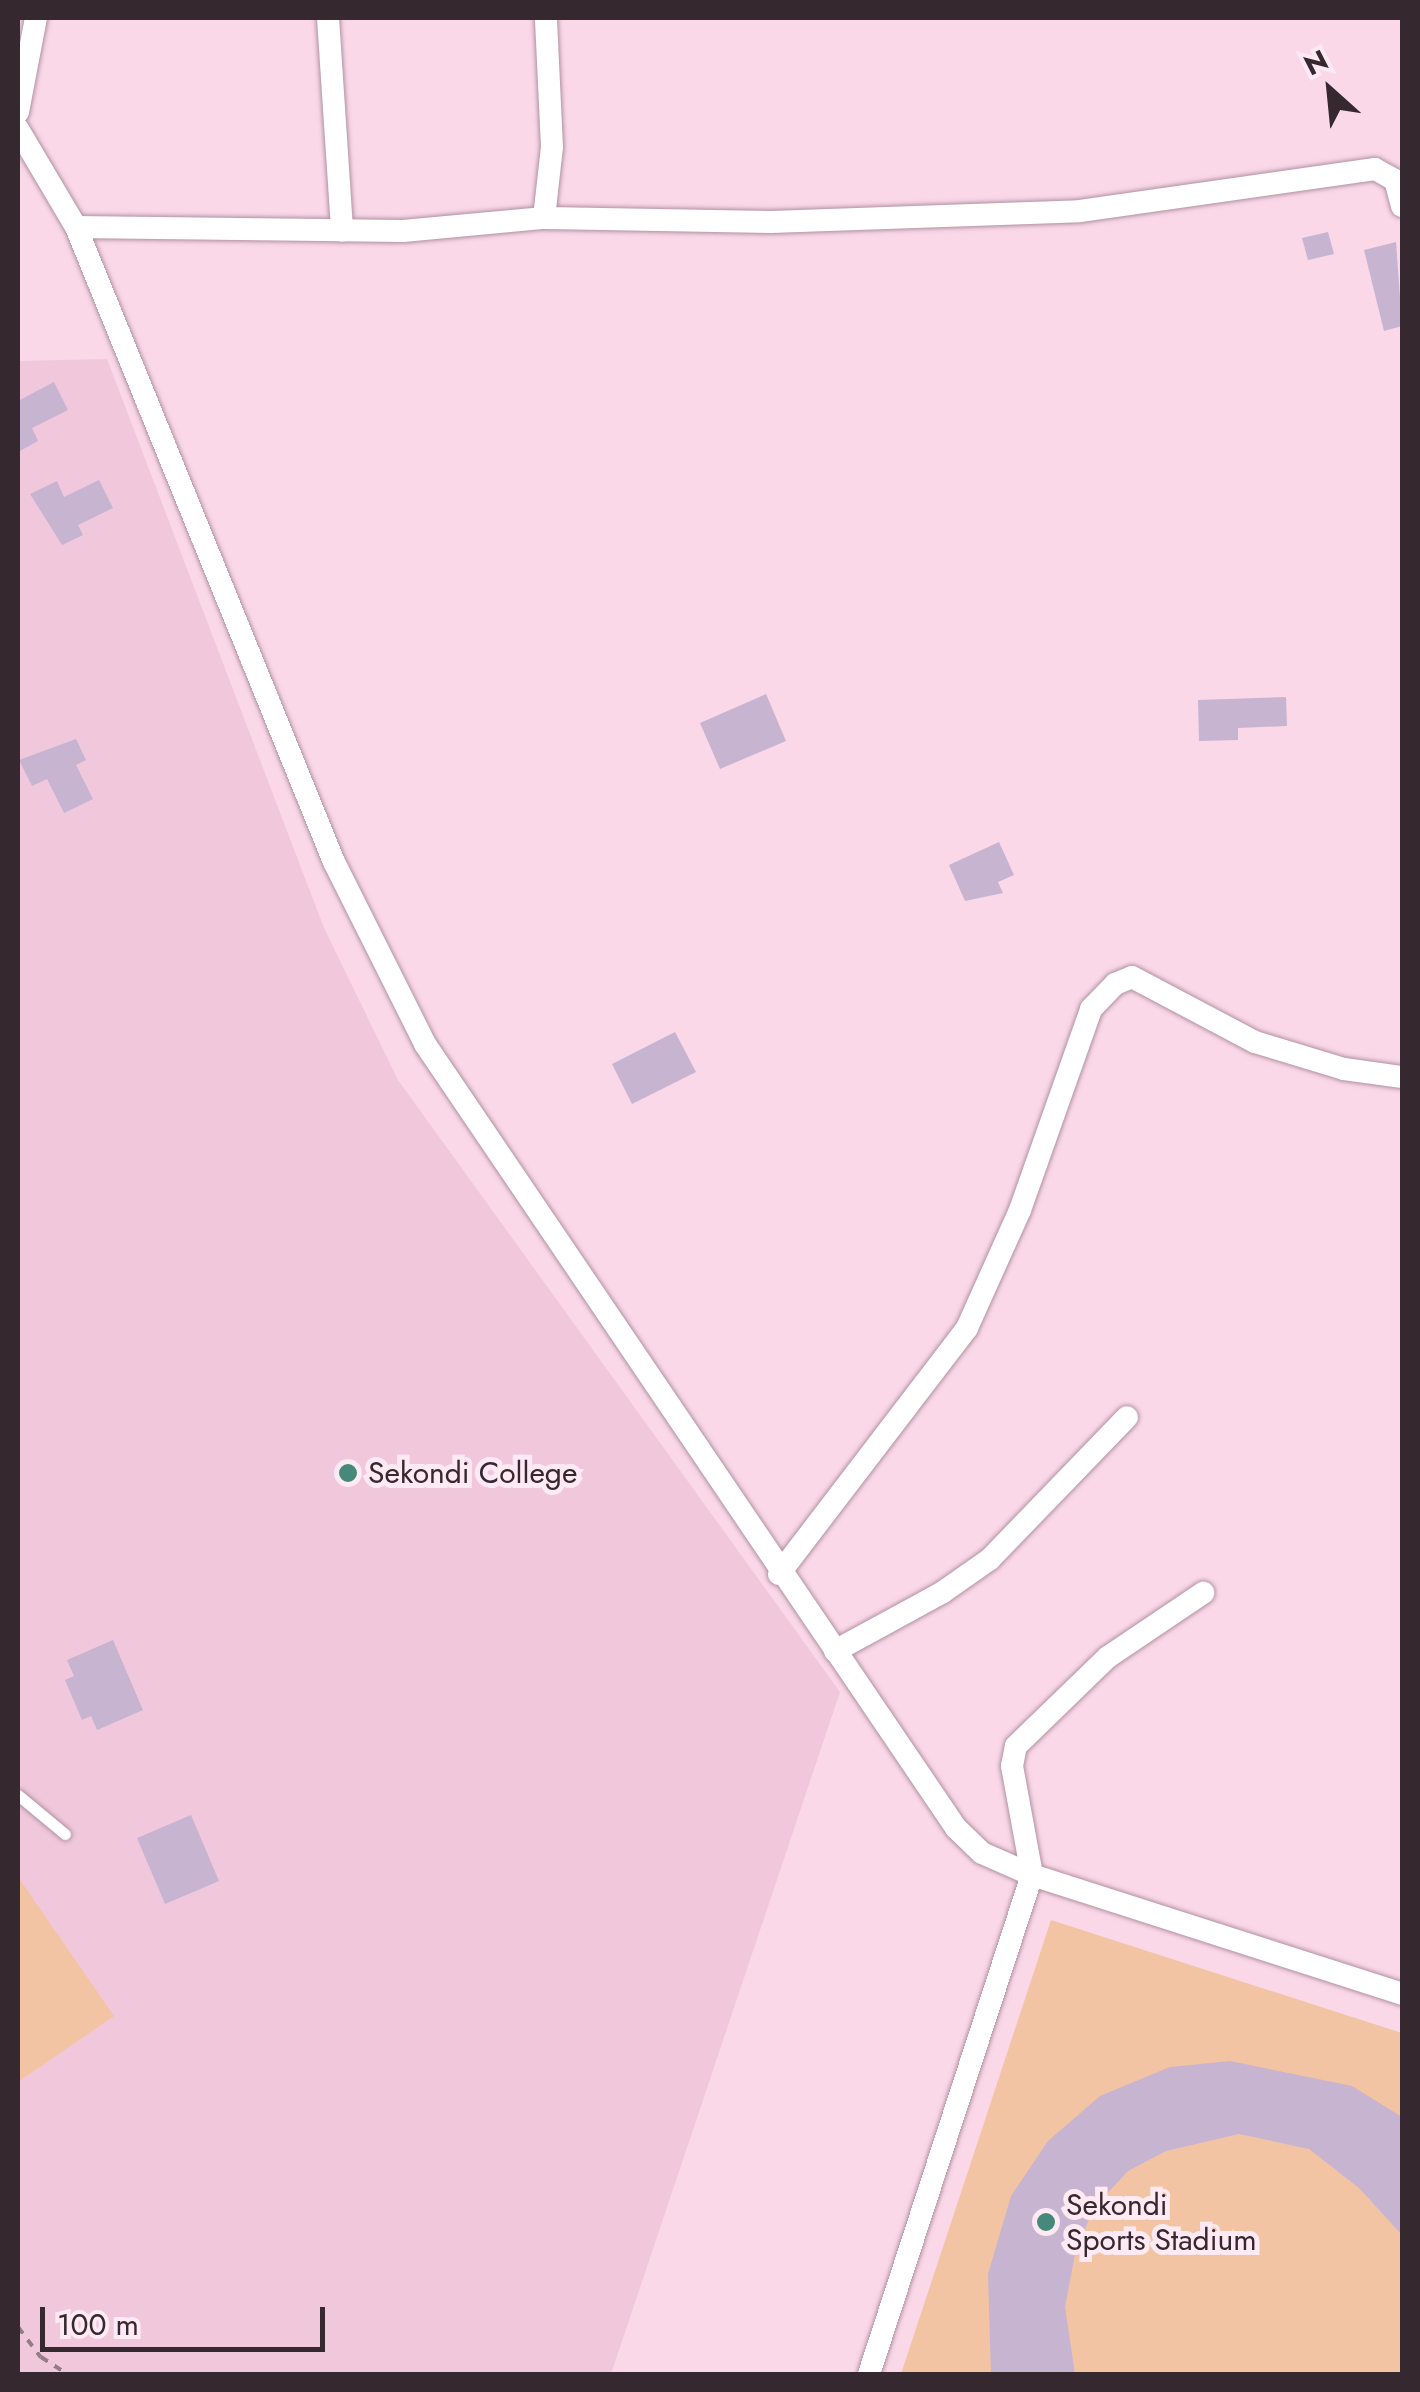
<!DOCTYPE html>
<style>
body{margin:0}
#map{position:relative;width:1420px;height:2392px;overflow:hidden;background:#fad8e8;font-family:Jost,sans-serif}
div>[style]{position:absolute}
.built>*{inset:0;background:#f0c7db}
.green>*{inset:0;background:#f3c4a4}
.building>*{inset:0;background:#c6b4d1}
.path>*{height:4px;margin-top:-2px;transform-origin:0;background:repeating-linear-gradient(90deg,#937c86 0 8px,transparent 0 16px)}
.roads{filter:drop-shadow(0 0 2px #b191a1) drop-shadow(0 0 2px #b191a1)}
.service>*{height:11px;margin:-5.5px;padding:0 5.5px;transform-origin:5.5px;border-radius:5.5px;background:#fff}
.minor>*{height:22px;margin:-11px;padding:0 11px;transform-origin:11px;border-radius:11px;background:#fff}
.dots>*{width:28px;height:28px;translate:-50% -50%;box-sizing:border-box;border:5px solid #ffe9f3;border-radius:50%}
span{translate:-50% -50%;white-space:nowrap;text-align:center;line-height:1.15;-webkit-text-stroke:10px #ffe9f3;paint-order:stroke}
.poi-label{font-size:30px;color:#35282e}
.left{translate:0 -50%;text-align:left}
.frame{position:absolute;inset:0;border:20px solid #35282e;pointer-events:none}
.north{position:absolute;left:1280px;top:40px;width:100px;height:100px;-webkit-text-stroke:8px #ffe9f3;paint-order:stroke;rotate:333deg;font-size:28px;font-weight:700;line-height:40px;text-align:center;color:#35282e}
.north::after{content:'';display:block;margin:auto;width:35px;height:45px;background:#35282e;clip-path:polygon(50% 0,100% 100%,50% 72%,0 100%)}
.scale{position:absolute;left:40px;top:2307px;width:285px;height:45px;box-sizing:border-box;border:5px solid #35282e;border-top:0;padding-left:12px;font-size:30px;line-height:35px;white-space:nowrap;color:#35282e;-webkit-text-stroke:8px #ffe9f3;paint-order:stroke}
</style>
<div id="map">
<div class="built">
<i style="clip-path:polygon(107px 359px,324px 928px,398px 1080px,840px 1692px,611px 2374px,18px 2374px,18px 361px)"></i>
</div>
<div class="green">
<i style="clip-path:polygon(18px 1877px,114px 2016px,18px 2082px)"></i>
<i style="clip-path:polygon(1051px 1920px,1402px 2033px,1402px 2374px,901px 2374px)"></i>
</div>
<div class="building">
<i style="clip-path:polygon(1328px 232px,1334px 254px,1308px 260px,1302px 238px)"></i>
<i style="clip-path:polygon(1396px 242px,1402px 326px,1384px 331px,1364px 250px)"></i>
<i style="clip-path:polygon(54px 382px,68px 410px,32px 428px,38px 441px,18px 452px,18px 401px)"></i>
<i style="clip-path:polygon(99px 480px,113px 508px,78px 525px,83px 535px,62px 545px,30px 494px,57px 481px,64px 497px)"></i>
<i style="clip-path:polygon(766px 694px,786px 741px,720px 769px,700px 723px)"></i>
<i style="clip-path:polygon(1286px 697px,1287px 726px,1238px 728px,1238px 740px,1199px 741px,1198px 700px)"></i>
<i style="clip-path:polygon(76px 739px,86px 760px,76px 765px,93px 799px,64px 813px,47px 779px,32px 786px,19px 760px)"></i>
<i style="clip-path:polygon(999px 842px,1014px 875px,998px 882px,1003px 893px,965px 901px,949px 865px)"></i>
<i style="clip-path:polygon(675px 1032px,696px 1072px,632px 1104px,612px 1064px)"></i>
<i style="clip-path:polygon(113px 1640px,143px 1710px,97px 1730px,91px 1716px,82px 1720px,65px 1680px,74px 1676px,67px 1660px)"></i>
<i style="clip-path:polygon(191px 1815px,219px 1881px,165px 1904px,137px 1838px)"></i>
<i style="clip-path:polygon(1230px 2061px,1352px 2086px,1402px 2117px,1402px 2235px,1359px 2188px,1309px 2149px,1239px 2134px,1166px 2151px,1128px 2171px,1093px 2209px,1075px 2254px,1065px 2307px,1075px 2374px,991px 2374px,988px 2274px,1011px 2196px,1048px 2141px,1100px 2096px,1170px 2067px)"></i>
</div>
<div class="path">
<i style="left:18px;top:2327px;width:38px;rotate:53deg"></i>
<i style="left:41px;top:2357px;width:31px;rotate:33deg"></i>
</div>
<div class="roads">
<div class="service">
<i style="left:18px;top:1795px;width:61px;rotate:39.7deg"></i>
</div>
<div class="minor">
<i style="left:328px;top:18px;width:213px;rotate:86.2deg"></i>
<i style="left:18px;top:112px;width:96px;rotate:-79.2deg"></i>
<i style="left:18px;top:129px;width:114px;rotate:59.4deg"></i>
<i style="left:76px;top:227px;width:685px;rotate:67.89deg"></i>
<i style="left:334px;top:862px;width:203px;rotate:63.4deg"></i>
<i style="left:425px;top:1044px;width:947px;rotate:55.89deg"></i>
<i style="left:956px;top:1828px;width:36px;rotate:44deg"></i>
<i style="left:982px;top:1853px;width:55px;rotate:23.7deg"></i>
<i style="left:1032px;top:1875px;width:389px;rotate:17.8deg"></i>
<i style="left:544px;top:218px;width:71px;rotate:-83.6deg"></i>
<i style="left:552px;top:147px;width:129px;rotate:-92.7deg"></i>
<i style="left:76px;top:227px;width:327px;rotate:0.7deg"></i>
<i style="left:403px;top:231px;width:142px;rotate:-5.3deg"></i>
<i style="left:544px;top:218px;width:227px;rotate:1deg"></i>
<i style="left:771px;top:222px;width:309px;rotate:-2deg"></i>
<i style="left:1080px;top:211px;width:298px;rotate:-8.1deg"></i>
<i style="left:1375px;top:169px;width:23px;rotate:29deg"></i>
<i style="left:1395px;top:180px;width:27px;rotate:75deg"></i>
<i style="left:779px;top:1574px;width:310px;rotate:-52.6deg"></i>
<i style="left:967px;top:1328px;width:129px;rotate:-65.8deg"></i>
<i style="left:1020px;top:1210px;width:213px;rotate:-70.5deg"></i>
<i style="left:1091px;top:1009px;width:35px;rotate:-46deg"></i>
<i style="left:1115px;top:984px;width:18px;rotate:-22deg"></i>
<i style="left:1132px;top:977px;width:139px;rotate:27.9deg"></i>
<i style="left:1255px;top:1042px;width:93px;rotate:16.9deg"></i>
<i style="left:1344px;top:1069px;width:59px;rotate:7.9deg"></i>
<i style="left:835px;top:1651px;width:123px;rotate:-28.6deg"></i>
<i style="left:943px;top:1592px;width:57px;rotate:-35.1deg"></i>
<i style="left:990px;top:1559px;width:197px;rotate:-46deg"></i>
<i style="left:869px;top:2374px;width:525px;rotate:-71.91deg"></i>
<i style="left:1032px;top:1875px;width:111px;rotate:-100.4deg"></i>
<i style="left:1012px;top:1766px;width:20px;rotate:-79deg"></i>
<i style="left:1016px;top:1746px;width:128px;rotate:-44.1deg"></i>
<i style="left:1108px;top:1657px;width:115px;rotate:-34deg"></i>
</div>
</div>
<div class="dots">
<i style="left:348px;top:1473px;background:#46897a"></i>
<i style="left:1046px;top:2222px;background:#46897a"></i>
</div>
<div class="poi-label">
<span class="left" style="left:368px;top:1473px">Sekondi College</span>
<span class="left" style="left:1066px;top:2222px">Sekondi<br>Sports Stadium</span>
</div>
<div class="frame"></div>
<div class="north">N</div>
<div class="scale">100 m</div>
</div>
